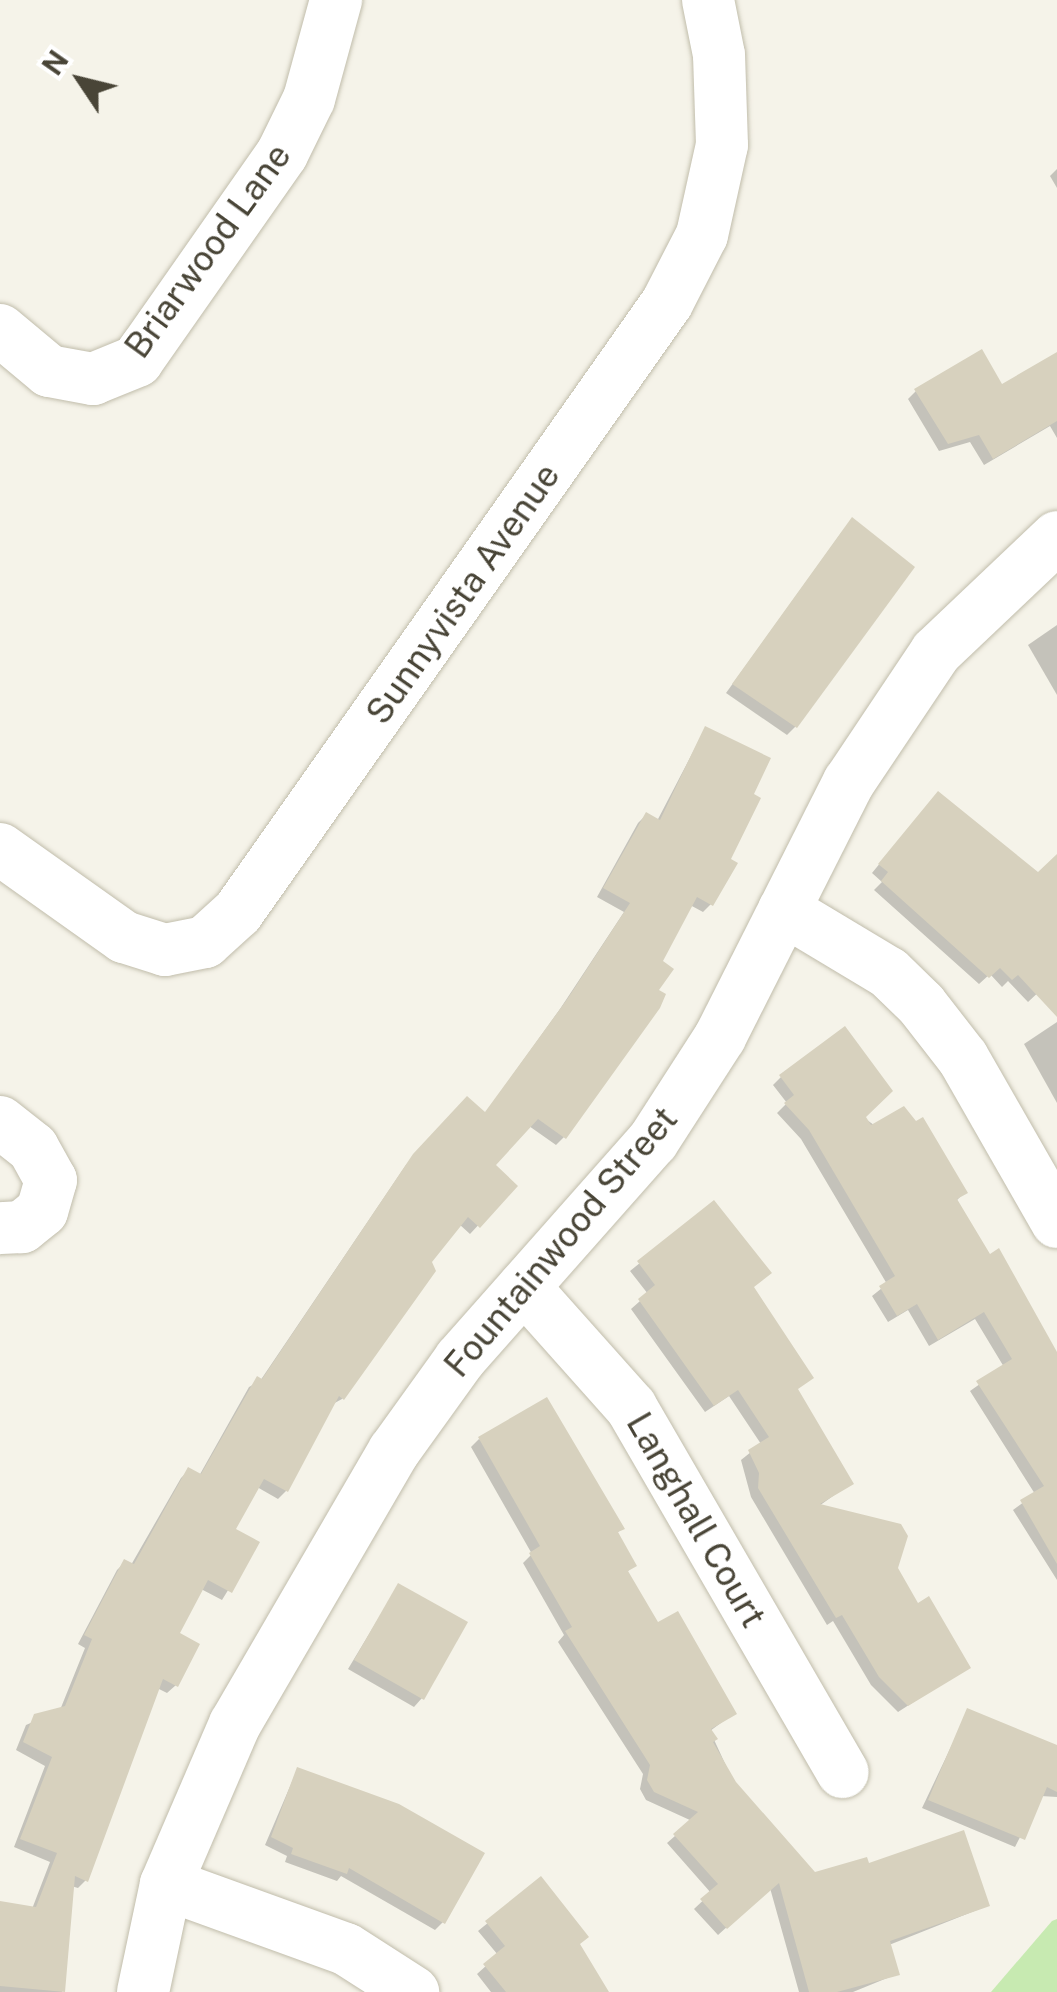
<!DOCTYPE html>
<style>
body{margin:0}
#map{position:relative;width:1057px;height:1992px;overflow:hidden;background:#f5f3e9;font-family:"Public Sans",sans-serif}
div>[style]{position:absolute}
.green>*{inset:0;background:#c7eab1}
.shadow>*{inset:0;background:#0003}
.building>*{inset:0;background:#d7d1be}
.roads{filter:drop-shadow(0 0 2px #c1bdab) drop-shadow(0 0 2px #c1bdab)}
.minor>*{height:52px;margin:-26px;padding:0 26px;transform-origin:26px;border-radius:26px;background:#fff}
span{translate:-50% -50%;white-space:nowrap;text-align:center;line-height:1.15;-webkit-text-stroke:10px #fff;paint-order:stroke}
.street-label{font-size:35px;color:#494537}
.north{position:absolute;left:30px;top:30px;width:100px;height:100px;-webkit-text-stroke:8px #fff;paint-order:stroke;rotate:305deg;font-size:28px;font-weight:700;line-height:40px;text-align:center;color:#494537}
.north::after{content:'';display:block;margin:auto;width:35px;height:45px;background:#494537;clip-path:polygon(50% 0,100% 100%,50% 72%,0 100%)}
</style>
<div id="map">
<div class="green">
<i style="clip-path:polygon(1057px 1919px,1057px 1992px,991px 1992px,1052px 1921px)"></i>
</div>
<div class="shadow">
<i style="clip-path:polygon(1057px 169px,1057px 188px,1050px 176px)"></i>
<i style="clip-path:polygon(1057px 355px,1057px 438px,1050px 426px,984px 465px,970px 442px,939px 451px,908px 399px,916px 391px,1002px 387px)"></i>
<i style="clip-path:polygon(844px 529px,795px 727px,787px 735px,726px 693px)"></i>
<i style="clip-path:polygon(1057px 625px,1057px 695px,1028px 645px)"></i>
<i style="clip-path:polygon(705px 729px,728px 860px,711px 904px,703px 912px,690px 905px,564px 1137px,556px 1145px,529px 1126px,493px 1166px,515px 1186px,470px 1234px,459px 1224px,430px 1262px,342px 1399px,331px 1405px,286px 1491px,278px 1499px,257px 1487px,233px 1530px,257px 1543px,222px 1600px,201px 1589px,176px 1634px,176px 1685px,167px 1693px,157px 1688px,86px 1880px,78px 1888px,71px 1886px,62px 1992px,0 1992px,0 1903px,32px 1909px,50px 1862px,14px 1847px,45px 1766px,16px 1750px,26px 1725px,60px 1710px,85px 1648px,78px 1644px,117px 1570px,125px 1562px,131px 1565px,181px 1478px,189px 1470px,199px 1476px,249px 1387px,260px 1381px,406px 1165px,467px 1099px,484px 1115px,560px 1009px,624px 912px,597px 897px,638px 823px,646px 815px,657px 821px)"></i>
<i style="clip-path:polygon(930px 802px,1038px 875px,1057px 875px,1057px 975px,1028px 1002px,1008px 981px,1002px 987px,990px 974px,979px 984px,874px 890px,882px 882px,872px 873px)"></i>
<i style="clip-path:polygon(1057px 1022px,1057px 1103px,1024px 1044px)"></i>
<i style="clip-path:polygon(781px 1077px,863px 1117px,965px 1192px,955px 1202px,1057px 1362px,1057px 1580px,1013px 1510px,1035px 1494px,970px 1391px,1004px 1367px,975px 1319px,929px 1346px,908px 1310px,888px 1322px,872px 1296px,887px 1284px,801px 1139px,777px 1113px,787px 1103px,773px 1085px)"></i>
<i style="clip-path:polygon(714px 1203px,796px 1390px,851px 1483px,819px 1506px,896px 1569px,917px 1606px,968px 1667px,898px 1712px,871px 1685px,833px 1621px,827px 1625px,751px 1497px,741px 1460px,761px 1444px,729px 1396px,705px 1412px,631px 1309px,648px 1294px,630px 1271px)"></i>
<i style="clip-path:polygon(479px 1439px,622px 1528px,616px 1534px,634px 1565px,626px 1573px,657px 1626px,733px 1714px,710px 1731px,734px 1783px,814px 1874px,867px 1866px,987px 1906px,889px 1945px,897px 1974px,853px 1992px,799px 1992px,770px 1888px,718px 1935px,694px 1909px,711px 1893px,667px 1843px,692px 1821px,646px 1800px,640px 1789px,643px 1774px,558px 1642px,564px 1635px,523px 1563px,532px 1554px,471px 1447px)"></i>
<i style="clip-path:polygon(398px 1586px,422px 1698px,414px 1707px,348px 1669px)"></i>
<i style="clip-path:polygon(968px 1711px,1057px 1748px,1057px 1797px,1041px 1796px,1015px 1847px,922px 1808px)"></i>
<i style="clip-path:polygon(297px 1770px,443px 1922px,435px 1930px,341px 1876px,337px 1881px,285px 1862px,287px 1856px,265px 1845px)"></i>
<i style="clip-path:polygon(540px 1880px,578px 1945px,606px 1992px,491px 1992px,477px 1974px,498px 1955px,478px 1931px)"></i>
</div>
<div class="building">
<i style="clip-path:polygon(982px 349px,1002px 384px,1057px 352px,1057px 421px,993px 459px,979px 435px,948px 444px,914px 389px)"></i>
<i style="clip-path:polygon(852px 517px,915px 567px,797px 728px,732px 684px)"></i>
<i style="clip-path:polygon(705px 726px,771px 758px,754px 794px,761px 798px,731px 859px,738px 863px,713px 906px,697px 897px,663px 961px,674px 969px,659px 990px,666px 994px,660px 1008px,566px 1139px,538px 1119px,496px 1165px,518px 1186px,480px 1228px,468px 1217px,432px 1262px,436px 1271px,344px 1400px,339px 1396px,288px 1492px,264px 1479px,236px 1529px,260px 1542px,232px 1593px,208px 1580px,180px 1633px,200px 1644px,178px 1687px,163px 1679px,88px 1882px,75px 1876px,65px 1992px,0 1986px,0 1901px,36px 1907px,57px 1853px,20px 1839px,52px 1757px,23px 1742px,34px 1714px,65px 1706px,92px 1639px,84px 1635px,124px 1559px,134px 1564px,188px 1467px,201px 1474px,257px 1376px,262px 1379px,413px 1154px,467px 1096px,485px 1112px,568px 998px,630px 903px,603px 888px,646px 812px,660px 820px)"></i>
<i style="clip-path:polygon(938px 791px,1038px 872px,1057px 854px,1057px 1017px,1018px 975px,1012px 980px,1000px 968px,989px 978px,881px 881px,888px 872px,878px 864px)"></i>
<i style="clip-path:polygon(845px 1026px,893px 1091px,866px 1117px,871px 1125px,904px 1106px,916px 1121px,923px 1117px,968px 1193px,957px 1199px,990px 1254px,999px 1248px,1057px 1352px,1057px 1564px,1020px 1500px,1044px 1486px,976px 1381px,1012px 1359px,984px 1312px,938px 1340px,917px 1304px,897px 1316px,879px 1286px,895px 1276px,809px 1130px,784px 1103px,794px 1095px,779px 1075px)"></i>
<i style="clip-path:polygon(714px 1200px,772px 1273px,754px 1287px,814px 1378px,798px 1389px,854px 1484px,820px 1504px,901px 1524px,908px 1536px,898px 1568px,918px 1603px,929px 1596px,971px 1668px,908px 1706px,879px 1677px,842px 1615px,836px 1618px,758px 1488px,759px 1473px,748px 1450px,769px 1437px,738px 1390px,714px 1406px,638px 1299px,655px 1285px,637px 1261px)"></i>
<i style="clip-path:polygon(547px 1397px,625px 1529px,618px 1532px,637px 1566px,628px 1571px,658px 1622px,678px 1611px,737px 1714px,711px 1729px,718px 1739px,713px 1742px,736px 1782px,815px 1872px,867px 1857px,869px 1863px,964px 1830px,990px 1906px,890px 1941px,900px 1975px,837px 1992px,809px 1992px,779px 1883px,727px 1929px,700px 1899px,718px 1884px,673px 1834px,698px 1812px,654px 1792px,647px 1780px,650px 1765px,565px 1631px,572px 1627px,529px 1553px,540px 1546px,478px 1437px)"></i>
<i style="clip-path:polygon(398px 1583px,468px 1622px,424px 1700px,354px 1660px)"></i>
<i style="clip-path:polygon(967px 1708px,1057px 1745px,1057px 1792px,1047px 1787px,1025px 1840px,928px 1800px)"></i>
<i style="clip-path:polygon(297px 1767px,399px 1804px,485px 1853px,445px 1924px,349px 1868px,347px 1874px,291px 1854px,293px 1848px,271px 1837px)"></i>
<i style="clip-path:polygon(541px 1876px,589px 1937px,580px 1944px,609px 1992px,506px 1992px,483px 1964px,505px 1946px,485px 1921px)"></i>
</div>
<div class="roads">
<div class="minor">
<i style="left:0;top:330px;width:64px;rotate:39.9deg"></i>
<i style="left:49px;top:371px;width:45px;rotate:10.3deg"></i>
<i style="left:93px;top:379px;width:48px;rotate:-22.2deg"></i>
<i style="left:137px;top:361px;width:253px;rotate:-55deg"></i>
<i style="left:282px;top:154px;width:61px;rotate:-63.9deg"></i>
<i style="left:309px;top:99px;width:103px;rotate:-74.7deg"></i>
<i style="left:0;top:849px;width:152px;rotate:35.4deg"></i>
<i style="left:124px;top:937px;width:43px;rotate:17.6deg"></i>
<i style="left:165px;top:950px;width:41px;rotate:-11.3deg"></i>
<i style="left:205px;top:942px;width:45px;rotate:-42.3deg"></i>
<i style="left:238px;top:912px;width:745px;rotate:-54.84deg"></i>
<i style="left:667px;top:303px;width:76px;rotate:-62.8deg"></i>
<i style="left:702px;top:235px;width:92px;rotate:-77.5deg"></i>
<i style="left:722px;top:145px;width:90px;rotate:-91.9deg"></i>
<i style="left:719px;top:55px;width:56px;rotate:-101.3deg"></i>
<i style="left:784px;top:910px;width:122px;rotate:31deg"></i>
<i style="left:889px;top:973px;width:45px;rotate:44.1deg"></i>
<i style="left:921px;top:1004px;width:68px;rotate:52.1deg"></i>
<i style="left:963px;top:1058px;width:189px;rotate:60.2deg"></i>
<i style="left:0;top:1122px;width:42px;rotate:38.2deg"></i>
<i style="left:33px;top:1148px;width:37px;rotate:61deg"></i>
<i style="left:51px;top:1180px;width:32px;rotate:106deg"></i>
<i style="left:42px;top:1211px;width:26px;rotate:141deg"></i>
<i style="left:22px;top:1227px;width:22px;rotate:177deg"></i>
<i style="left:524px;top:1287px;width:161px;rotate:48.3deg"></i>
<i style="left:631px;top:1407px;width:422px;rotate:59.9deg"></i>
<i style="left:166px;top:1884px;width:191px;rotate:19.9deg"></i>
<i style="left:346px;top:1949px;width:80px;rotate:32.7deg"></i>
<i style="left:143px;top:1992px;width:110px;rotate:-78deg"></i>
<i style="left:166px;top:1884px;width:174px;rotate:-66.7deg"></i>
<i style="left:235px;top:1724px;width:316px;rotate:-59.8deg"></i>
<i style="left:394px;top:1451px;width:113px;rotate:-54.3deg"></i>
<i style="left:460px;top:1359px;width:291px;rotate:-48.5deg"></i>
<i style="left:653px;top:1141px;width:124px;rotate:-57.2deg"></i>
<i style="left:720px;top:1037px;width:286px;rotate:-63.2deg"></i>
<i style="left:849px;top:782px;width:156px;rotate:-56.2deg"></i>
<i style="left:936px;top:652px;width:167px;rotate:-43.5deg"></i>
</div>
</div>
<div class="street-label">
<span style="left:208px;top:251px;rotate:-54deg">Briarwood Lane</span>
<span style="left:463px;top:594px;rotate:-55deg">Sunnyvista Avenue</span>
<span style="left:561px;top:1242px;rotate:-50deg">Fountainwood Street</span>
<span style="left:696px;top:1520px;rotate:60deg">Langhall Court</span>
</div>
<div class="north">N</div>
</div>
